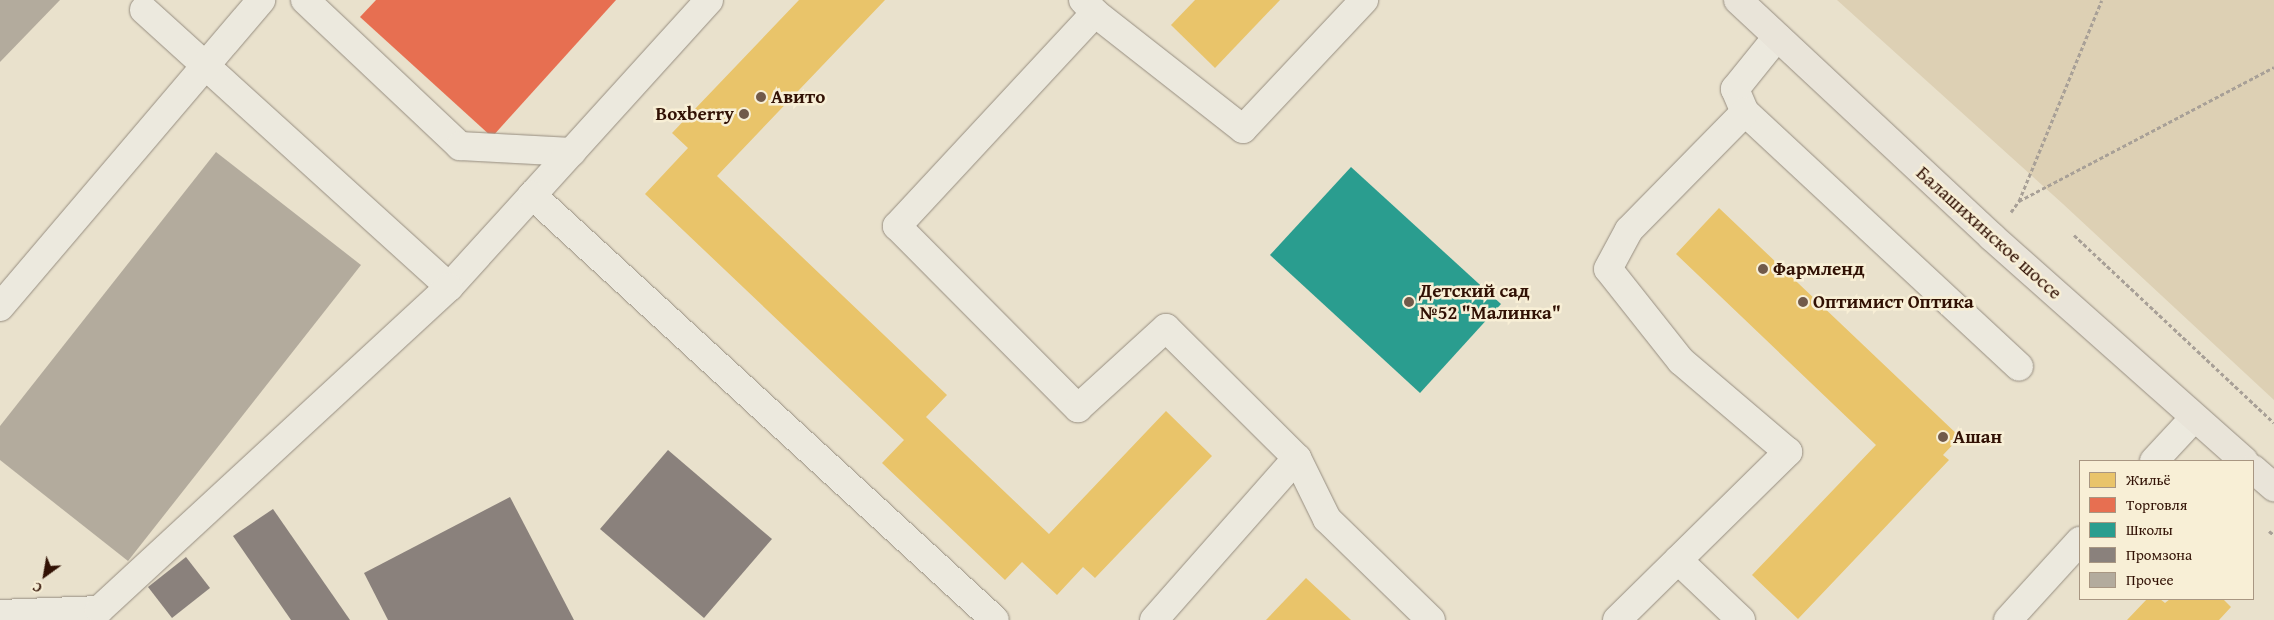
<!DOCTYPE html>
<meta charset="utf-8">
<style>
body{margin:0}
#map{position:relative;width:2274px;height:620px;overflow:hidden;background:#e9e1cc;font-family:"Gentium Book Plus",serif}
div>[style]{position:absolute}
.green>*{inset:0;background:#ddd0b4}
.homes>*{inset:0;background:#e9c46a}
.shops>*{inset:0;background:#e76f51}
.schools>*{inset:0;background:#2a9d8f}
.industry>*{inset:0;background:#8a817c}
.building>*{inset:0;background:#b3ab9d}
.path>*{height:3px;margin-top:-1.5px;transform-origin:0;background:repeating-linear-gradient(90deg,#a8a097 0 4px,transparent 0 6.5px)}
.roads{filter:drop-shadow(0 0 1px #968d80) drop-shadow(0 0 1px #968d80)}
.minor>*{height:28px;margin:-14px;padding:0 14px;transform-origin:14px;border-radius:14px;background:#ece9de}
.major>*{height:28px;margin:-14px;padding:0 14px;transform-origin:14px;border-radius:14px;background:#e9e4d9}
.dots>*{width:14px;height:14px;translate:-50% -50%;box-sizing:border-box;border:2px solid #f8efd6;border-radius:50%}
span{translate:-50% -50%;white-space:nowrap;text-align:center;line-height:1.15;-webkit-text-stroke:5px #f8efd6;paint-order:stroke}
.poi-label{font-size:19px;color:#311104;font-weight:700}
.left{translate:0 -50%;text-align:left}
.right{translate:-100% -50%;text-align:right}
.street-label{font-size:19px;color:#311104}
.legend{position:absolute;left:2079px;top:460px;width:175px;height:140px;box-sizing:border-box;background:#f8efd6;border:1px solid #a89682;margin:0;padding:6px 9px;list-style:none;font-size:15px;color:#311104}
.legend li{display:flex;align-items:center;gap:10px;height:25px}
.legend b{width:25px;border:1px solid #a89682}
.north{position:absolute;left:20px;top:550px;width:50px;height:50px;-webkit-text-stroke:4px #f8efd6;paint-order:stroke;rotate:212deg;font-size:14px;font-weight:700;line-height:20px;text-align:center;color:#311104}
.north::after{content:'';display:block;margin:auto;width:18px;height:22px;background:#311104;clip-path:polygon(50% 0,100% 100%,50% 72%,0 100%)}
</style>
<div id="map">
<div class="green">
<i style="clip-path:polygon(1837px 0,2274px 0,2274px 400px,2063px 204px)"></i>
</div>
<div class="homes">
<i style="clip-path:polygon(799px 0,885px 0,717px 176px,947px 395px,926px 417px,1049px 534px,1166px 411px,1212px 456px,1095px 578px,1083px 567px,1057px 595px,1022px 562px,1005px 580px,882px 463px,904px 440px,645px 194px,688px 148px,672px 133px)"></i>
<i style="clip-path:polygon(1195px 0,1280px 0,1215px 68px,1171px 25px)"></i>
<i style="clip-path:polygon(1719px 208px,1960px 437px,1943px 455px,1949px 460px,1798px 619px,1752px 575px,1876px 445px,1676px 254px)"></i>
<i style="clip-path:polygon(1306px 578px,1351px 620px,1266px 620px)"></i>
<i style="clip-path:polygon(2147px 599px,2160px 599px,2165px 603px,2170px 599px,2223px 599px,2231px 607px,2219px 620px,2127px 620px)"></i>
</div>
<div class="shops">
<i style="clip-path:polygon(376px 0,616px 0,492px 137px,360px 17px)"></i>
</div>
<div class="schools">
<i style="clip-path:polygon(1351px 167px,1501px 304px,1420px 393px,1270px 255px)"></i>
</div>
<div class="industry">
<i style="clip-path:polygon(668px 450px,772px 539px,704px 618px,600px 529px)"></i>
<i style="clip-path:polygon(510px 497px,574px 620px,388px 620px,364px 573px)"></i>
<i style="clip-path:polygon(273px 509px,350px 620px,291px 620px,233px 536px)"></i>
<i style="clip-path:polygon(186px 557px,210px 588px,172px 618px,148px 587px)"></i>
</div>
<div class="building">
<i style="clip-path:polygon(0 0,60px 0,0 62px)"></i>
<i style="clip-path:polygon(216px 152px,361px 265px,128px 561px,0 460px,0 426px)"></i>
</div>
<div class="path">
<i style="left:2019px;top:201px;width:217px;rotate:-67.6deg"></i>
<i style="left:2011px;top:212px;width:14px;rotate:-54deg"></i>
<i style="left:2019px;top:201px;width:288px;rotate:-27.7deg"></i>
<i style="left:2074px;top:235px;width:274px;rotate:43.2deg"></i>
<i style="left:2269px;top:531px;width:6px;rotate:39deg"></i>
</div>
<div class="roads">
<div class="minor">
<i style="left:305px;top:0;width:213px;rotate:43.3deg"></i>
<i style="left:460px;top:146px;width:112px;rotate:3.1deg"></i>
<i style="left:1083px;top:0;width:18px;rotate:47deg"></i>
<i style="left:1095px;top:13px;width:291px;rotate:132.9deg"></i>
<i style="left:897px;top:226px;width:257px;rotate:45.2deg"></i>
<i style="left:1078px;top:408px;width:119px;rotate:-42.3deg"></i>
<i style="left:1166px;top:328px;width:185px;rotate:44.8deg"></i>
<i style="left:1297px;top:458px;width:68px;rotate:63.8deg"></i>
<i style="left:1327px;top:519px;width:145px;rotate:44.2deg"></i>
<i style="left:144px;top:10px;width:412px;rotate:42.2deg"></i>
<i style="left:449px;top:287px;width:387px;rotate:-47.8deg"></i>
<i style="left:1095px;top:13px;width:188px;rotate:38.1deg"></i>
<i style="left:1243px;top:129px;width:177px;rotate:-46.8deg"></i>
<i style="left:1777px;top:37px;width:67px;rotate:128.9deg"></i>
<i style="left:1735px;top:89px;width:25px;rotate:67deg"></i>
<i style="left:1745px;top:112px;width:374px;rotate:42.9deg"></i>
<i style="left:532px;top:195px;width:628px;rotate:42.55deg"></i>
<i style="left:0;top:307px;width:403px;rotate:-49.6deg"></i>
<i style="left:2154px;top:461px;width:57px;rotate:-47.1deg"></i>
<i style="left:1678px;top:560px;width:87px;rotate:43.6deg"></i>
<i style="left:0;top:614px;width:99px;rotate:-2.3deg"></i>
<i style="left:99px;top:610px;width:476px;rotate:-42.7deg"></i>
<i style="left:1154px;top:620px;width:216px;rotate:-48.6deg"></i>
<i style="left:1617px;top:620px;width:240px;rotate:-44.5deg"></i>
<i style="left:1788px;top:452px;width:140px;rotate:-139.6deg"></i>
<i style="left:1681px;top:361px;width:117px;rotate:-128.4deg"></i>
<i style="left:1608px;top:269px;width:44px;rotate:-61.7deg"></i>
<i style="left:1629px;top:230px;width:165px;rotate:-45.5deg"></i>
<i style="left:2008px;top:620px;width:107px;rotate:-47.7deg"></i>
</div>
<div class="major">
<i style="left:1738px;top:0;width:347px;rotate:43deg"></i>
<i style="left:1992px;top:237px;width:337px;rotate:41.6deg"></i>
<i style="left:2253px;top:469px;width:28px;rotate:41deg"></i>
</div>
</div>
<div class="dots">
<i style="left:761px;top:97px;background:#715a4a"></i>
<i style="left:744px;top:114px;background:#715a4a"></i>
<i style="left:1763px;top:269px;background:#715a4a"></i>
<i style="left:1409px;top:302px;background:#715a4a"></i>
<i style="left:1803px;top:302px;background:#715a4a"></i>
<i style="left:1943px;top:437px;background:#715a4a"></i>
</div>
<div class="poi-label">
<span class="left" style="left:771px;top:97px">Авито</span>
<span class="right" style="left:734px;top:114px">Boxberry</span>
<span class="left" style="left:1773px;top:269px">Фармленд</span>
<span class="left" style="left:1419px;top:302px">Детский сад<br>№52 "Малинка"</span>
<span class="left" style="left:1813px;top:302px">Оптимист Оптика</span>
<span class="left" style="left:1953px;top:437px">Ашан</span>
</div>
<div class="street-label">
<span style="left:1989px;top:233px;rotate:42deg">Балашихинское шоссе</span>
</div>
<ul class="legend">
<li><b style="height:14px;background:#e9c46a"></b>Жильё</li>
<li><b style="height:14px;background:#e76f51"></b>Торговля</li>
<li><b style="height:14px;background:#2a9d8f"></b>Школы</li>
<li><b style="height:14px;background:#8a817c"></b>Промзона</li>
<li><b style="height:14px;background:#b3ab9d"></b>Прочее</li>
</ul>
<div class="north">С</div>
</div>
